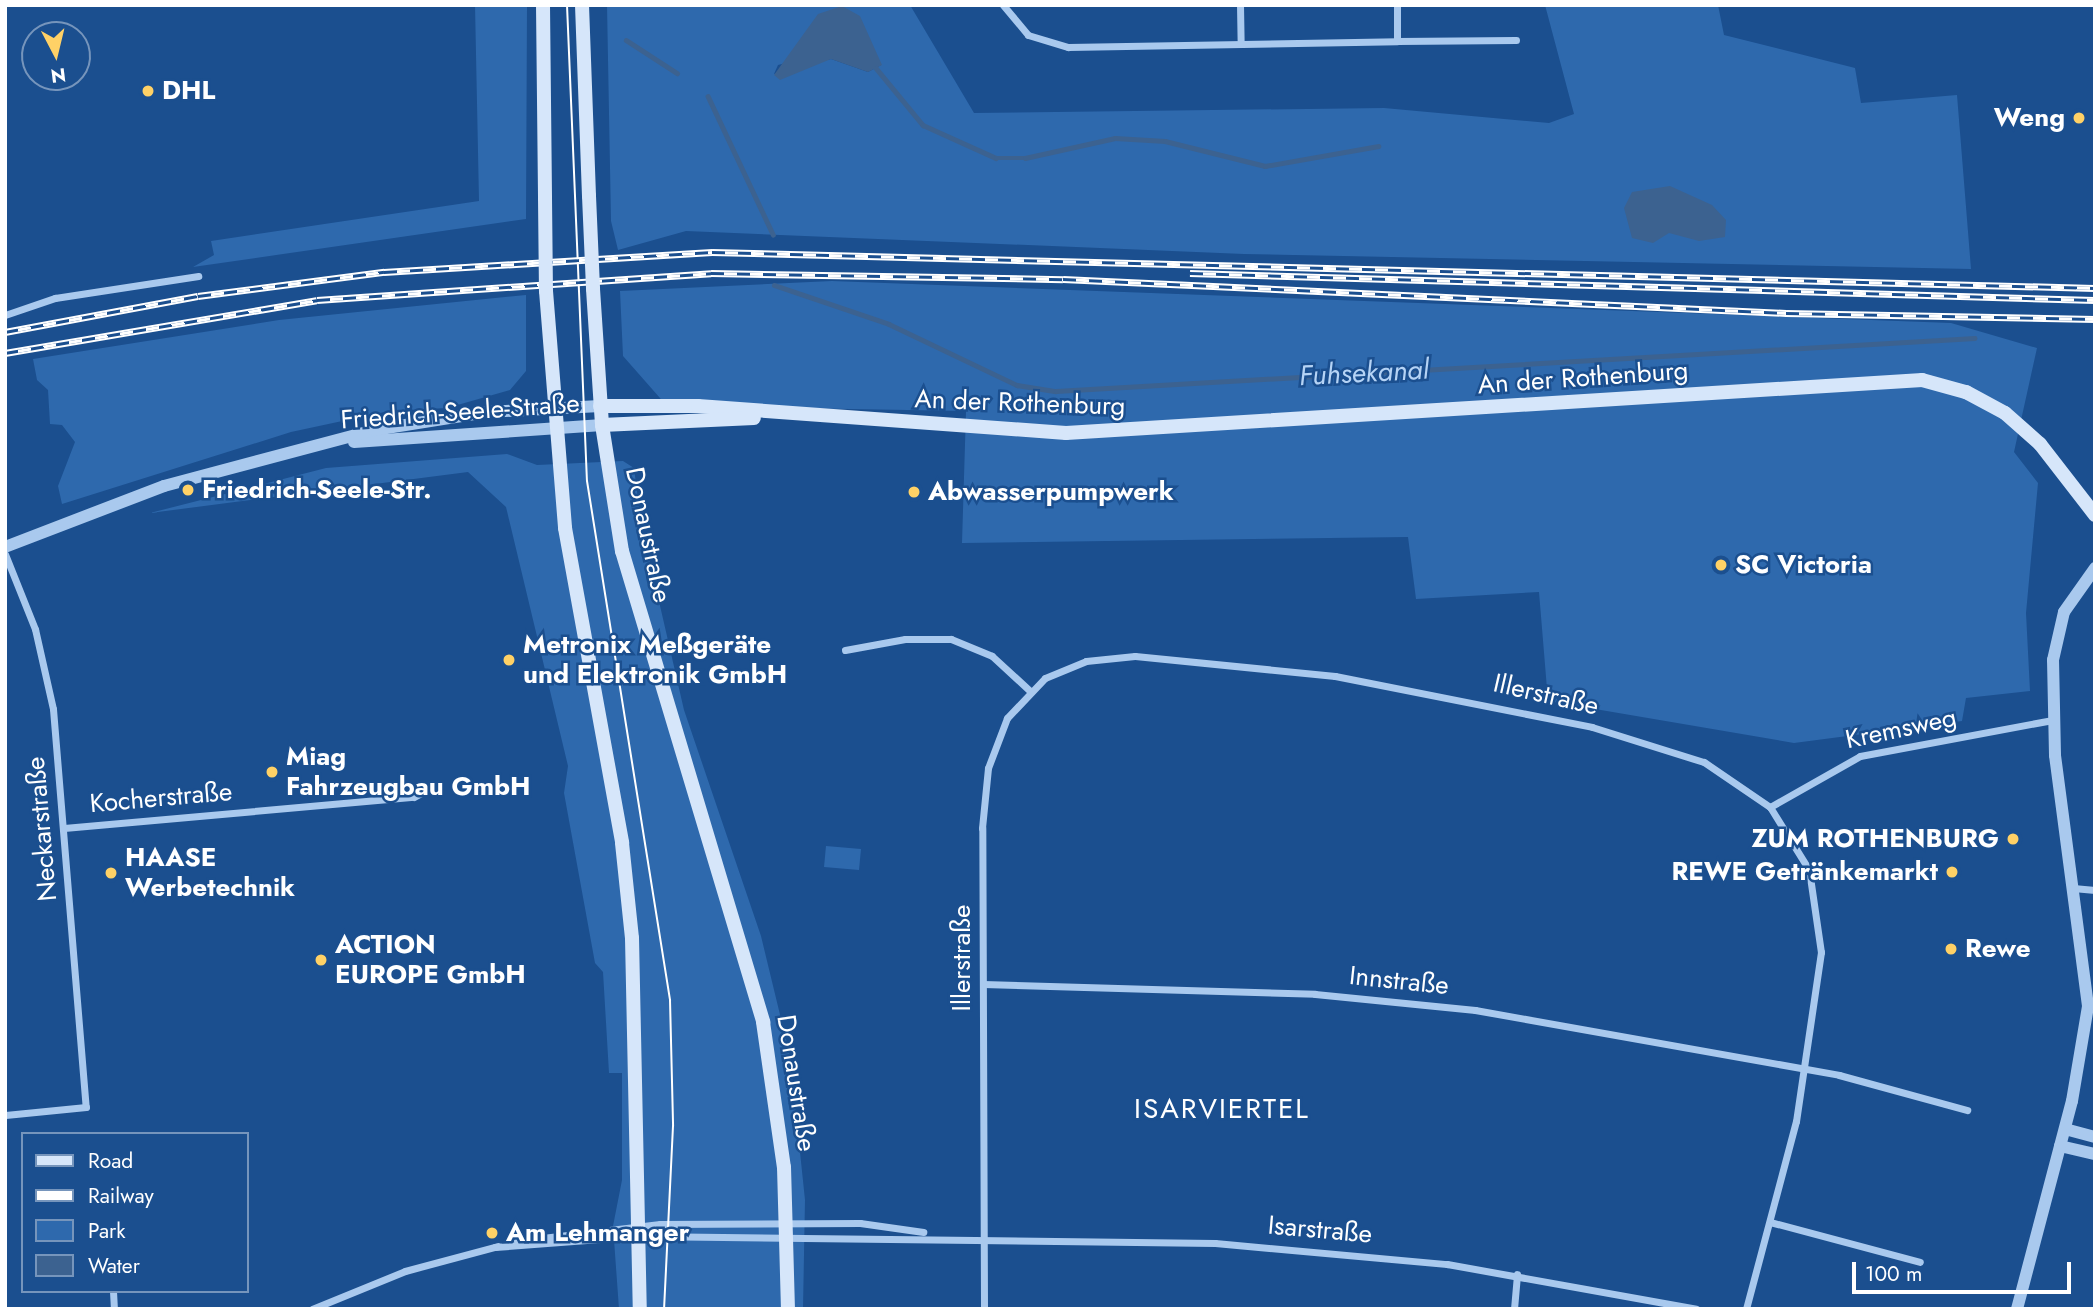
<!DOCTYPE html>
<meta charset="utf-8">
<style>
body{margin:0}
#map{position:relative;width:2100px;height:1314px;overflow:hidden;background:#1b4f8f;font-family:Jost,sans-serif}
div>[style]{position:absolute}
.green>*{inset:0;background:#2e69ad}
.water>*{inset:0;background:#3c6290}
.stream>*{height:4.5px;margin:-2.25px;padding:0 2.25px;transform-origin:2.25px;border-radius:2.25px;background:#3c6290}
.minor>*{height:7px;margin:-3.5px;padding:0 3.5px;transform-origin:3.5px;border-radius:3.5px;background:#a9c9ee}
.tertiary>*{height:12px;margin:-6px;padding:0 6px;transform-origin:6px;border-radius:6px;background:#a9c9ee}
.secondary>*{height:14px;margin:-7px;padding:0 7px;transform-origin:7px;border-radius:7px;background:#d6e6fa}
.tram>*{height:2px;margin:-1px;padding:0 1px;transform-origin:1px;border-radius:1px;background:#fff}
.rail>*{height:7px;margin-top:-3.5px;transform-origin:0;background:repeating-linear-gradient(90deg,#1b4f8f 0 13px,#fff 0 26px);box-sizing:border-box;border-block:2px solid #fff}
.secondary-bridge>*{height:14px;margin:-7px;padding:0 7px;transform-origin:7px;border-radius:7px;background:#d6e6fa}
.dots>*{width:19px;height:19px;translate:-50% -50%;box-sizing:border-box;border:4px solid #1b4f8f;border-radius:50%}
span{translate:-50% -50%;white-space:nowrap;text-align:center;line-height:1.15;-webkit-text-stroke:5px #1b4f8f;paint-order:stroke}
.poi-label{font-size:26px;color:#fff;font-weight:700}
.left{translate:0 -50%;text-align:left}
.right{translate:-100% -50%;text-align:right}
.street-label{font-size:26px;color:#fff}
.water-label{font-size:28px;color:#b5d3f5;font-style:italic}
.neighbourhood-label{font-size:28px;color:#fff;letter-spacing:2px}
.frame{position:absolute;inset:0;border:7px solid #fff;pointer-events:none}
.legend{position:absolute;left:21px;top:1132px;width:228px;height:161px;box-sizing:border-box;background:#1b4f8f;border:2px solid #7695bc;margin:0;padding:9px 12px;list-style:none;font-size:21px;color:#fff}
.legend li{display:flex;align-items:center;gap:14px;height:35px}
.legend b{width:35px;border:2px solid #7695bc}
.north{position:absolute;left:21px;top:21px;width:70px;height:70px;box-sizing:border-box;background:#1b4f8f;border:2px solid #7695bc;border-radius:50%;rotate:173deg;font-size:19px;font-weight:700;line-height:28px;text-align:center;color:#fff}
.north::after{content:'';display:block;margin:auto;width:24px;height:32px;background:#ffd166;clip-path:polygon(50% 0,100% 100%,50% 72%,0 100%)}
.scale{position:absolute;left:1852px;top:1262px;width:219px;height:32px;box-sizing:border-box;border:4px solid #fff;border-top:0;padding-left:9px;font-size:21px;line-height:24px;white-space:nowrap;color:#fff;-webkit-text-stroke:5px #1b4f8f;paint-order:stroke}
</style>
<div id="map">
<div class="green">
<i style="clip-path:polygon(475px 5px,527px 5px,526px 219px,193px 267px,214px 255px,211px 241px,479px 201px)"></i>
<i style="clip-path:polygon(evenodd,607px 5px,910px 5px,974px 113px,1384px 108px,1549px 123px,1574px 114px,1545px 5px,1718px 5px,1724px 35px,1855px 68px,1861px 103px,1957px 95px,1971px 269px,1244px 254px,686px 231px,618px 250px,611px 221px,607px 5px,870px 41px,881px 65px,868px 72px,831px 59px,774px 74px,778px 65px,870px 41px)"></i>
<i style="clip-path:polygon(832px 281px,1951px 323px,2037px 348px,2014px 452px,2038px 483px,2026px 613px,2030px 691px,1966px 698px,1962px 721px,1794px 743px,1548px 701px,1539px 592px,1416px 599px,1408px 537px,962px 543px,966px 411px,667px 406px,623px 356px,620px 291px)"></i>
<i style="clip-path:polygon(526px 295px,526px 371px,510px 390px,447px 408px,389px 411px,291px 432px,62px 504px,58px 486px,75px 442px,62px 425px,50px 424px,48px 390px,37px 380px,33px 359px,279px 320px)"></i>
<i style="clip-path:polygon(507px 454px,537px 465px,623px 461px,634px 468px,641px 523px,684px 710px,761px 936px,790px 1056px,805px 1200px,803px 1309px,619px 1309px,613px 1226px,622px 1180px,622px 1073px,609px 1073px,603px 972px,595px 963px,564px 793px,568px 766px,506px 507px,468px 472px,150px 513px,326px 468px)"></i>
<i style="clip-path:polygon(826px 846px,861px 849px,859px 870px,824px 867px)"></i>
</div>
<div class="water">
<i style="clip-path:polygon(842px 6px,860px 16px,882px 65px,868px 72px,831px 59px,780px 80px,774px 75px,818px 14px)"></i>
<i style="clip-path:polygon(1670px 186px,1712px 205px,1726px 220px,1725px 237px,1699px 241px,1669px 233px,1653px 243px,1632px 238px,1624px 208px,1632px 192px)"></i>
</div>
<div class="stream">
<i style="left:626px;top:40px;width:61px;rotate:32.9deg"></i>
<i style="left:876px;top:68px;width:74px;rotate:50.5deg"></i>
<i style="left:923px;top:125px;width:80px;rotate:24.3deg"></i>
<i style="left:996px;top:158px;width:29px"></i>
<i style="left:1025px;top:158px;width:92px;rotate:-12.5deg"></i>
<i style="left:1115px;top:138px;width:50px;rotate:3.4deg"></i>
<i style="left:1165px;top:141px;width:103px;rotate:14deg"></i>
<i style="left:1265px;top:166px;width:115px;rotate:-10deg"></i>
<i style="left:708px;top:96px;width:153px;rotate:64.8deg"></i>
<i style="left:774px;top:285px;width:121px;rotate:18.7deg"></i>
<i style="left:889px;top:324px;width:142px;rotate:25.5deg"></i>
<i style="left:1017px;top:385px;width:39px;rotate:9deg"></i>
<i style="left:1056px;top:391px;width:920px;rotate:-3.3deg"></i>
</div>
<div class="minor">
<i style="left:1003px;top:5px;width:39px;rotate:50deg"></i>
<i style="left:1028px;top:35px;width:42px;rotate:16.7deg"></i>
<i style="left:1068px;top:47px;width:329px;rotate:-1deg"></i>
<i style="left:1397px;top:41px;width:36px;rotate:-90deg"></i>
<i style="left:1240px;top:5px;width:39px;rotate:89deg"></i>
<i style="left:1397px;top:41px;width:119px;rotate:-0.5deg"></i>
<i style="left:5px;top:315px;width:53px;rotate:-18.8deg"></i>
<i style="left:55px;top:298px;width:145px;rotate:-8.7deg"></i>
<i style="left:5px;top:554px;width:81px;rotate:68.2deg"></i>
<i style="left:35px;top:629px;width:82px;rotate:77.3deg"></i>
<i style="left:53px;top:709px;width:399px;rotate:85.3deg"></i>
<i style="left:86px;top:1107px;width:81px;rotate:174.4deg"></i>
<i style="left:845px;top:650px;width:61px;rotate:-10.4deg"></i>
<i style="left:905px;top:639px;width:46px"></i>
<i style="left:951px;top:639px;width:44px;rotate:22.5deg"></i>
<i style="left:992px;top:656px;width:50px;rotate:42.6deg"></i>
<i style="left:1770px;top:807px;width:103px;rotate:-29.5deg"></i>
<i style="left:1860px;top:756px;width:196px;rotate:-10.6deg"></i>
<i style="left:64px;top:828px;width:351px;rotate:-5.1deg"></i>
<i style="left:414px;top:797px;width:15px;rotate:-28deg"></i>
<i style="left:2073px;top:888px;width:22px;rotate:5deg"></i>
<i style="left:983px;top:984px;width:332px;rotate:1.7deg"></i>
<i style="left:1315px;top:994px;width:161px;rotate:5.7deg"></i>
<i style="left:1475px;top:1010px;width:370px;rotate:10.1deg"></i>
<i style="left:1839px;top:1075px;width:133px;rotate:15.3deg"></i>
<i style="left:1770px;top:1222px;width:155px;rotate:14.9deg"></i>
<i style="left:517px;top:1241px;width:144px;rotate:-6.8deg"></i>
<i style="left:660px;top:1224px;width:200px;rotate:-0.3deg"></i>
<i style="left:860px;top:1223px;width:64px;rotate:8.1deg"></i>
<i style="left:495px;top:1247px;width:145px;rotate:-4.3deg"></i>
<i style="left:640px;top:1236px;width:575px;rotate:0.7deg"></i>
<i style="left:1215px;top:1243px;width:233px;rotate:5.2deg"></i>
<i style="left:1447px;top:1264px;width:253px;rotate:10.2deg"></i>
<i style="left:113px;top:1291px;width:18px;rotate:87deg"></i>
<i style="left:312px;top:1309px;width:100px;rotate:-22.2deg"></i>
<i style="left:405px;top:1271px;width:96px;rotate:-15deg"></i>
<i style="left:984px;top:1309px;width:481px;rotate:-90.2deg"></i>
<i style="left:982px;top:828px;width:60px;rotate:-84.3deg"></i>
<i style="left:988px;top:768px;width:53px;rotate:-69.2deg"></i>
<i style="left:1007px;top:718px;width:55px;rotate:-46.5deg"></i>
<i style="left:1045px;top:678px;width:44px;rotate:-22.5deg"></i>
<i style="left:1086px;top:661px;width:49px;rotate:-5.8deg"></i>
<i style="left:1135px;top:656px;width:201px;rotate:5.7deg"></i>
<i style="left:1335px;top:676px;width:262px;rotate:11.2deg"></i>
<i style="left:1592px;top:727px;width:117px;rotate:17.4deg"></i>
<i style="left:1704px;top:762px;width:80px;rotate:34.3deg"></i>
<i style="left:1770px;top:807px;width:74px;rotate:58.2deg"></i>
<i style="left:1809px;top:870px;width:83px;rotate:81.7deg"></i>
<i style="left:1821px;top:952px;width:171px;rotate:98.4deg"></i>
<i style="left:1796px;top:1121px;width:195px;rotate:104.9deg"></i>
<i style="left:1514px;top:1309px;width:35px;rotate:-85deg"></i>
</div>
<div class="tertiary">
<i style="left:354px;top:442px;width:249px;rotate:-3.9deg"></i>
<i style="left:5px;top:547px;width:170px;rotate:-21deg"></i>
<i style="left:164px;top:486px;width:217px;rotate:-14.9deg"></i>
<i style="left:374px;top:430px;width:114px;rotate:-9.1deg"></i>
<i style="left:487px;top:412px;width:113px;rotate:-3deg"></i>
<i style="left:2065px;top:1129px;width:31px;rotate:15deg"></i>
<i style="left:2060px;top:1146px;width:36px;rotate:13deg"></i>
<i style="left:2017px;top:1309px;width:215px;rotate:-75.2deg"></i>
<i style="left:2072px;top:1101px;width:96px;rotate:-80.4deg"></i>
<i style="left:2088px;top:1006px;width:253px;rotate:-97.5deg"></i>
<i style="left:2055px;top:755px;width:95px;rotate:-91.2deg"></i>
<i style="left:2053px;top:660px;width:49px;rotate:-77.1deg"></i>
<i style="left:2064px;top:612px;width:54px;rotate:-54.8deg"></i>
</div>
<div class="secondary">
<i style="left:543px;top:5px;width:193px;rotate:89.4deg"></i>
<i style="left:582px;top:5px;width:191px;rotate:87.9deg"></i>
<i style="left:593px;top:289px;width:136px;rotate:86.2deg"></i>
<i style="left:602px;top:425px;width:128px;rotate:81deg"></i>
<i style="left:622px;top:551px;width:492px;rotate:73.3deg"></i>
<i style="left:763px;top:1022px;width:147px;rotate:81.8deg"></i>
<i style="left:784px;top:1167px;width:142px;rotate:88.4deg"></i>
<i style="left:546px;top:291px;width:238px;rotate:85.4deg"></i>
<i style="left:565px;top:528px;width:320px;rotate:79.7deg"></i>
<i style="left:622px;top:843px;width:96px;rotate:84deg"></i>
<i style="left:632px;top:938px;width:371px;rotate:88.8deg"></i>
<i style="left:600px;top:406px;width:98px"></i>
<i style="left:698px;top:406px;width:369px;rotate:4.2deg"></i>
<i style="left:1066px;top:433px;width:858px;rotate:-3.54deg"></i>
<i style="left:1922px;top:380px;width:46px;rotate:15.3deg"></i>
<i style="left:1966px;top:392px;width:44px;rotate:28.3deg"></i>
<i style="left:2005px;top:413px;width:47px;rotate:41.5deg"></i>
<i style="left:2040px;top:444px;width:90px;rotate:52.2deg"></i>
<i style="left:602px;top:425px;width:152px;rotate:-2.6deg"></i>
</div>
<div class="tram">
<i style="left:567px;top:5px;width:476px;rotate:87.6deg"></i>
<i style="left:587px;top:481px;width:526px;rotate:80.91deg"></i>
<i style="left:670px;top:1000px;width:126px;rotate:88.6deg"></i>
<i style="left:673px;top:1126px;width:183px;rotate:92.8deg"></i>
</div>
<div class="rail">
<i style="left:1190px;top:273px;width:905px;rotate:1.71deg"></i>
<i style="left:5px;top:332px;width:196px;rotate:-10.6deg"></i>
<i style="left:198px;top:296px;width:188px;rotate:-7.4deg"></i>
<i style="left:384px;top:272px;width:329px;rotate:-3.5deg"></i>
<i style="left:712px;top:252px;width:1383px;rotate:1.49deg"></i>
<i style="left:5px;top:353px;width:316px;rotate:-9.6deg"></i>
<i style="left:317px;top:300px;width:395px;rotate:-3.9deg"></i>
<i style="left:711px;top:273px;width:352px;rotate:1deg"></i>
<i style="left:1063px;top:279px;width:724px;rotate:2.69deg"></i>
<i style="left:1786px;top:313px;width:309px;rotate:1.1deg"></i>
</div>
<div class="secondary-bridge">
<i style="left:589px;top:196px;width:93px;rotate:87.5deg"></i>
<i style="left:545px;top:198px;width:93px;rotate:89.4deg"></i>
</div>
<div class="dots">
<i style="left:148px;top:91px;background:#ffd166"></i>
<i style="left:2079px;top:118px;background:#ffd166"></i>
<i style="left:188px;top:490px;background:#ffd166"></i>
<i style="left:914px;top:492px;background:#ffd166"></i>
<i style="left:1721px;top:565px;background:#ffd166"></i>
<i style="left:509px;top:660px;background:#ffd166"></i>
<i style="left:272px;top:772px;background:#ffd166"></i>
<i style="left:2013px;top:839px;background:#ffd166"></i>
<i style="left:1952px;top:872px;background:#ffd166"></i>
<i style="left:111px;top:873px;background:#ffd166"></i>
<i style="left:1951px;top:949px;background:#ffd166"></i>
<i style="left:321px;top:960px;background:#ffd166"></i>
<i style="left:492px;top:1233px;background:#ffd166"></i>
</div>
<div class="poi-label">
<span class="left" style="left:162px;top:91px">DHL</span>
<span class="right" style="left:2065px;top:118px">Weng</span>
<span class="left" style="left:202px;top:490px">Friedrich-Seele-Str.</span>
<span class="left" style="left:928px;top:492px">Abwasserpumpwerk</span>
<span class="left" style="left:1735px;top:565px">SC Victoria</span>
<span class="left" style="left:523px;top:660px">Metronix Meßgeräte<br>und Elektronik GmbH</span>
<span class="left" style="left:286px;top:772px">Miag<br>Fahrzeugbau GmbH</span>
<span class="right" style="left:1999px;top:839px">ZUM ROTHENBURG</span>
<span class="left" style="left:125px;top:873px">HAASE<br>Werbetechnik</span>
<span class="right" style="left:1938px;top:872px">REWE Getränkemarkt</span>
<span class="left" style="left:335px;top:960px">ACTION<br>EUROPE GmbH</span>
<span class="left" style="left:1965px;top:949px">Rewe</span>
<span class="left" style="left:506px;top:1233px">Am Lehmanger</span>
</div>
<div class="street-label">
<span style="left:1583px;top:378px;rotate:-4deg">An der Rothenburg</span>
<span style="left:1020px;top:403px;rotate:2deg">An der Rothenburg</span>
<span style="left:460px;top:412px;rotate:-4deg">Friedrich-Seele-Straße</span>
<span style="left:648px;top:535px;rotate:78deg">Donaustraße</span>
<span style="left:1546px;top:695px;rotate:13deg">Illerstraße</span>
<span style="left:1901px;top:729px;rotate:-12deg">Kremsweg</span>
<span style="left:161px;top:798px;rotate:-5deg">Kocherstraße</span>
<span style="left:42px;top:829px;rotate:-95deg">Neckarstraße</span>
<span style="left:962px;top:958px;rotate:-90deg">Illerstraße</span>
<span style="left:1399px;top:981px;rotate:6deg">Innstraße</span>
<span style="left:796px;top:1083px;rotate:81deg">Donaustraße</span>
<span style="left:1320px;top:1230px;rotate:5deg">Isarstraße</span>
</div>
<div class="water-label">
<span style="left:1364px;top:373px;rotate:-3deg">Fuhsekanal</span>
</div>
<div class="neighbourhood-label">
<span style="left:1222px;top:1109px">ISARVIERTEL</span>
</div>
<div class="frame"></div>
<ul class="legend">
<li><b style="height:9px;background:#d6e6fa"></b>Road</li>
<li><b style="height:9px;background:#fff"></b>Railway</li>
<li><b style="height:19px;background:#2e69ad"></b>Park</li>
<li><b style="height:19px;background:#3c6290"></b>Water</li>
</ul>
<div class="north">N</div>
<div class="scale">100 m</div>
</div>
